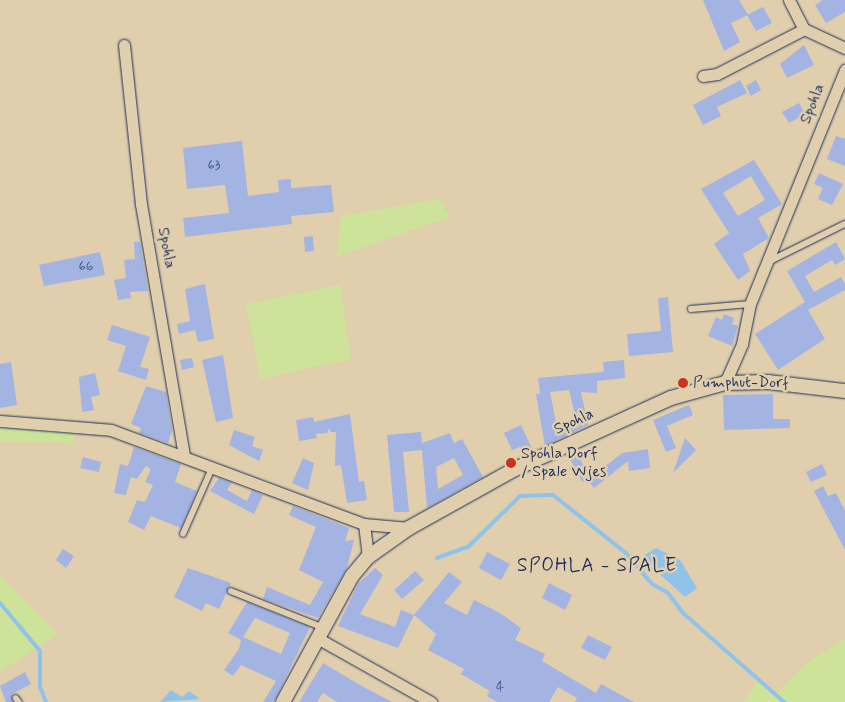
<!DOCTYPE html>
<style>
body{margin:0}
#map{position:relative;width:845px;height:702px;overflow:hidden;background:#e0ceac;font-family:Mynerve,sans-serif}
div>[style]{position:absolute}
.green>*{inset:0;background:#cde399}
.water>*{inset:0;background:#8fc3ec}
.stream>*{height:4px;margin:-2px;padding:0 2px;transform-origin:2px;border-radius:2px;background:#8fc3ec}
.building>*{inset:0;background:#a3b4e3}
.roads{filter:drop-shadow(0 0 1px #1b2f5e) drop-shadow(0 0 1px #1b2f5e)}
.service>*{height:5.5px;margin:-2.75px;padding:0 2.75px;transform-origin:2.75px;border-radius:2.75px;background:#e0ceac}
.minor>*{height:11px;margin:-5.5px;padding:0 5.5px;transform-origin:5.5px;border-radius:5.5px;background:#e0ceac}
.tertiary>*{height:14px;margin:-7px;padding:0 7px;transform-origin:7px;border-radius:7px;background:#e0ceac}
.dots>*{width:14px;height:14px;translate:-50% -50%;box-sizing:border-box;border:2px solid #e0ceac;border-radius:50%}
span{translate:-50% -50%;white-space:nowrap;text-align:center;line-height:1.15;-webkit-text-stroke:5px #e0ceac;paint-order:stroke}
.number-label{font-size:14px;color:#3d507f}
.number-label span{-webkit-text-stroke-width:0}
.street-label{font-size:16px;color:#1b2f5e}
.poi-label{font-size:16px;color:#1b2f5e}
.left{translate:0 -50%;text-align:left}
.quarter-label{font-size:19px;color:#1b2f5e;letter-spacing:1px}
</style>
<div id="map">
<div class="green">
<i style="clip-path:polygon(439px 199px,450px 217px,336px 257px,341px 216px)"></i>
<i style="clip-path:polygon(340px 285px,351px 359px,260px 379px,246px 304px)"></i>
<i style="clip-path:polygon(0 421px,74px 426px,74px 443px,0 442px)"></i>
<i style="clip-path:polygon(0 575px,58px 634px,0 672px)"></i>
<i style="clip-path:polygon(845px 639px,845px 702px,743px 702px,758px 682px,775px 696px,804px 665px)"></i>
</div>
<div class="water">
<i style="clip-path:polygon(656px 548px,680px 560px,697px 588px,685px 597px,655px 570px,643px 556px)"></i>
<i style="clip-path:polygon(171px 690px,182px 697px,189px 691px,200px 699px,160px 702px)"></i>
</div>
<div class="stream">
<i style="left:437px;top:558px;width:33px;rotate:-20deg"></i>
<i style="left:468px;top:547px;width:73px;rotate:-44.4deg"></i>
<i style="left:520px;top:496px;width:33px;rotate:-2deg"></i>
<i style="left:553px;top:495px;width:93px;rotate:38.5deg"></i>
<i style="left:626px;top:553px;width:40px;rotate:50deg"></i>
<i style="left:652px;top:584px;width:18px;rotate:29deg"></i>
<i style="left:668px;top:593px;width:25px;rotate:53deg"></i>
<i style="left:683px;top:613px;width:135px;rotate:41.4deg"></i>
<i style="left:0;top:603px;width:62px;rotate:50.2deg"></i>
<i style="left:40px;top:651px;width:36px;rotate:90deg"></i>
<i style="left:40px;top:687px;width:16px;rotate:68deg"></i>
</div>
<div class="building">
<i style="clip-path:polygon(703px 0,739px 0,748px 15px,731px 23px,740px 42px,724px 51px)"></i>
<i style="clip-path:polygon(823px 0,845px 0,845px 12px,826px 23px,815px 5px)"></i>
<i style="clip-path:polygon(763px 7px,772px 23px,756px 31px,747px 15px)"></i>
<i style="clip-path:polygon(804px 45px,814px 65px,787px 78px,780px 64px)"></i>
<i style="clip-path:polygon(740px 80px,747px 93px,717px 107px,721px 116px,703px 125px,693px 105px)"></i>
<i style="clip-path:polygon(756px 80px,761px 90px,751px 96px,746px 86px)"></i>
<i style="clip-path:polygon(799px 103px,805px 114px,789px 123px,782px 112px)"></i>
<i style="clip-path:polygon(836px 136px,845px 139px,845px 166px,827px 159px)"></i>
<i style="clip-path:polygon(242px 141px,248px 196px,279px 192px,278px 180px,291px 179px,291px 188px,331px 185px,334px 212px,291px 216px,292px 224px,185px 237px,183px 218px,229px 213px,225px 185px,187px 189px,183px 148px)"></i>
<i style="clip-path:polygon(evenodd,754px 160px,782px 204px,758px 218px,769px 238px,743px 254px,750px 271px,738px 280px,714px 244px,729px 233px,701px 189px,754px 160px,751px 176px,765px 200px,738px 216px,723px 193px,751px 176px)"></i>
<i style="clip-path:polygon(819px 173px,843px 184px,832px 205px,818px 199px,823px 188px,814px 184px)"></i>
<i style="clip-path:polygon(313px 236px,314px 251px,305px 252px,304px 237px)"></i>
<i style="clip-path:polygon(134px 242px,140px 242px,148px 291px,130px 292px,131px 298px,118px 300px,114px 280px,126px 278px,124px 260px,135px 259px)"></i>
<i style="clip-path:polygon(836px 242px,845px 259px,835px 265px,832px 260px,805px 276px,814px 292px,841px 277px,845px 284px,845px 290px,808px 310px,825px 339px,778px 370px,755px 334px,805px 302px,787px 271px)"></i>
<i style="clip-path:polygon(100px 252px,105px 275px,44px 286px,39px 265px)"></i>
<i style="clip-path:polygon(205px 284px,214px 339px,198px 342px,195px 330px,179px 334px,177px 324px,190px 321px,185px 289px)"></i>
<i style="clip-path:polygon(668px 297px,673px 352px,629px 356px,627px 334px,661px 331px,658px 298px)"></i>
<i style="clip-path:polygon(724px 314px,734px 318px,732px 324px,738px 326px,732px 346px,708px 336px,716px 317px,722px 320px)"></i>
<i style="clip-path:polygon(112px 325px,150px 337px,140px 367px,149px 369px,146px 380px,118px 371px,126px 346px,107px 340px)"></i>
<i style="clip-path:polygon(223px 355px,233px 418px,216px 422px,202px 360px)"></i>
<i style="clip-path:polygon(192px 358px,194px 367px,182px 370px,180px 360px)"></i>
<i style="clip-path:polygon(evenodd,624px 360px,625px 378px,597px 381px,597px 393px,581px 392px,588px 425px,545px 446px,536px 394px,540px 394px,538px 378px,604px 372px,603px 362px,624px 360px,569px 390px,576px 419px,557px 428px,550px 392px,569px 390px)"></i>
<i style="clip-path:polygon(11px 362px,17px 405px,0 408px,0 364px)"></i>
<i style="clip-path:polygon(95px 373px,100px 395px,91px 397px,94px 410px,82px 412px,79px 377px)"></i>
<i style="clip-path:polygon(146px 386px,166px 392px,172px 431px,168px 443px,139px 433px,141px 428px,131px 424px)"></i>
<i style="clip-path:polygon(773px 394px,773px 419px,790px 419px,790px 428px,724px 430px,723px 395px)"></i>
<i style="clip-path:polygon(689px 405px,693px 415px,667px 426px,676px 448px,666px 452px,653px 420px)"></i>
<i style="clip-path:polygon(350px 414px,359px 482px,364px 481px,367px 500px,347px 503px,341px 465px,335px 466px,336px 432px,330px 432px,330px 427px,327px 433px,316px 434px,317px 438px,299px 441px,296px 420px,313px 417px,314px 422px)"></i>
<i style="clip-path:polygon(521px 425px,533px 451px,523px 456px,520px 447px,512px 450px,504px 433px)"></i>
<i style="clip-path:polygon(234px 430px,255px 437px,252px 446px,263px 450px,259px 461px,229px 445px)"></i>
<i style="clip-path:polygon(evenodd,421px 432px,422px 443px,450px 433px,454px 443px,462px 439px,483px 477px,427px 508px,422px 450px,403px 452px,409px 512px,394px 512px,387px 435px,421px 432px,454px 458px,463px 475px,438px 489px,436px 467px,454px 458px)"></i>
<i style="clip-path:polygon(685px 438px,696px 450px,673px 473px)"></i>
<i style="clip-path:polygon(134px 447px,181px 464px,175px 482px,197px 491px,181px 528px,151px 516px,144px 530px,128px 522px,137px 500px,145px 502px,153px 485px,145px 482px,151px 469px,146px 466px,137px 479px,131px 477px,126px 495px,114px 493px,120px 464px,128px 466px)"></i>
<i style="clip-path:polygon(648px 449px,650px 468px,629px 471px,628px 461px,594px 488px,588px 480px,622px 453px)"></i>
<i style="clip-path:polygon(577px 453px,590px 478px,582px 482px,569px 457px)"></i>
<i style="clip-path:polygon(83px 457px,101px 462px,99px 472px,80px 468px)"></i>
<i style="clip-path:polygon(303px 458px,314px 463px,308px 490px,292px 483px)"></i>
<i style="clip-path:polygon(822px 464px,827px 475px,811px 482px,806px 472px)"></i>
<i style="clip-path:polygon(219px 478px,232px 483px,227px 490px,247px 501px,252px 490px,263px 495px,254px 514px,210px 491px)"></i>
<i style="clip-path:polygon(823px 486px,828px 496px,836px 493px,845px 511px,845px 550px,814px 491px)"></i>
<i style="clip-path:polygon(293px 506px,349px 528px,345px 541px,354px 540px,347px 568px,318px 618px,263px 599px,267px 587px,310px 605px,323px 582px,299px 570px,316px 527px,289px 515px)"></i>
<i style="clip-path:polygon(63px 549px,74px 556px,66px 568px,56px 560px)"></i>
<i style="clip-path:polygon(487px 552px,510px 564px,501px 580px,479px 568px)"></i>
<i style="clip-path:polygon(188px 568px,231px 583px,219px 609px,206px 603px,202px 611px,174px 597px)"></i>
<i style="clip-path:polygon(375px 568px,383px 575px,360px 614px,395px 627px,401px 610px,414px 615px,398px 648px,338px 626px,358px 584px)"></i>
<i style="clip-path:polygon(415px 571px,424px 580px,402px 599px,394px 590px)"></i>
<i style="clip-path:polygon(449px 572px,462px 582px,444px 603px,467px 615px,474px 600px,500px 613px,521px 628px,515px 640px,545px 654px,542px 661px,596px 693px,601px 684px,634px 702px,575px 702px,577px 698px,558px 687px,549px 702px,497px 702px,487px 696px,490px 691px,461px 674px,464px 669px,428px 650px,436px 634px,414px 615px)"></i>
<i style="clip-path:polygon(549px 583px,572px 595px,565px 610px,542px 598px)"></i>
<i style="clip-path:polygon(evenodd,247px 602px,310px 627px,274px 702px,263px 702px,276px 681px,241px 665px,233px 676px,224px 670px,239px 649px,241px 640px,228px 633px,247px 602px,255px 618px,290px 633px,281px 654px,243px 637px,255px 618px)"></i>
<i style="clip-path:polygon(588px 635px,612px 647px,605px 660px,581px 648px)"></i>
<i style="clip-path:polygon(323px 663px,360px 685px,392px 702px,337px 702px,323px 693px,317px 702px,299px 702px)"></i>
<i style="clip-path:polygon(25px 672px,31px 684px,12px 694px,13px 702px,6px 702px,0 686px)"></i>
</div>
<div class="roads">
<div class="service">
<i style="left:768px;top:262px;width:86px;rotate:-26.3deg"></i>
<i style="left:691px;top:309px;width:59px;rotate:-4.8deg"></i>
<i style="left:183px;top:534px;width:74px;rotate:-66.2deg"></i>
<i style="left:231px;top:591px;width:100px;rotate:21.7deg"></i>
<i style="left:16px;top:698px;width:5px;rotate:53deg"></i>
</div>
<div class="minor">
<i style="left:789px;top:0;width:33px;rotate:63deg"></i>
<i style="left:804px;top:29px;width:45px;rotate:24.9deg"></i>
<i style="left:124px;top:45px;width:160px;rotate:83.9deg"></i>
<i style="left:141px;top:204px;width:256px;rotate:80.3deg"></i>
<i style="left:703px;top:76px;width:14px;rotate:-8deg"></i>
<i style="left:717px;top:74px;width:98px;rotate:-27.3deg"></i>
<i style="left:725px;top:383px;width:43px;rotate:-66.4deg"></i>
<i style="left:742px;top:344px;width:41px;rotate:-78.7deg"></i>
<i style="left:750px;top:304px;width:253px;rotate:-67.9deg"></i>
<i style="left:0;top:421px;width:111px;rotate:4.6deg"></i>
<i style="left:111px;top:430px;width:270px;rotate:20.4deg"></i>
<i style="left:364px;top:524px;width:45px;rotate:5.1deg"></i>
<i style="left:364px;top:524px;width:33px;rotate:83deg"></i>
<i style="left:319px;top:639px;width:129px;rotate:29.4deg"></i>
</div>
<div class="tertiary">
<i style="left:283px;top:702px;width:144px;rotate:-61.3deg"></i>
<i style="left:352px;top:576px;width:25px;rotate:-50deg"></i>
<i style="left:368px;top:557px;width:50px;rotate:-35.3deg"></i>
<i style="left:409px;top:528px;width:121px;rotate:-29.1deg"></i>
<i style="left:515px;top:469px;width:171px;rotate:-24.5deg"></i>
<i style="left:671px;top:398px;width:56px;rotate:-15.5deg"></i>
<i style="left:725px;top:383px;width:43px;rotate:-1.3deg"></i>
<i style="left:768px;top:382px;width:78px;rotate:6.7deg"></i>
</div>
</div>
<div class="dots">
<i style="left:683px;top:383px;background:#c8321e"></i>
<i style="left:511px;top:463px;background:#c8321e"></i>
</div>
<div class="number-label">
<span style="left:214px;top:165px">63</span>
<span style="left:86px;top:266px">66</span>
<span style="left:500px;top:687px">4</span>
</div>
<div class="street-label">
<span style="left:813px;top:104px;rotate:-68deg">Spohla</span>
<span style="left:166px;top:248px;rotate:80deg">Spohla</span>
<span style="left:574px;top:422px;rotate:-25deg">Spohla</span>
</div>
<div class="poi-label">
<span class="left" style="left:693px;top:383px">Pumphut-Dorf</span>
<span class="left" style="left:521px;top:463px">Spohla Dorf<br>/ Spale Wjes</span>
</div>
<div class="quarter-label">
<span style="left:597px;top:566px">SPOHLA - SPALE</span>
</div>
</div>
